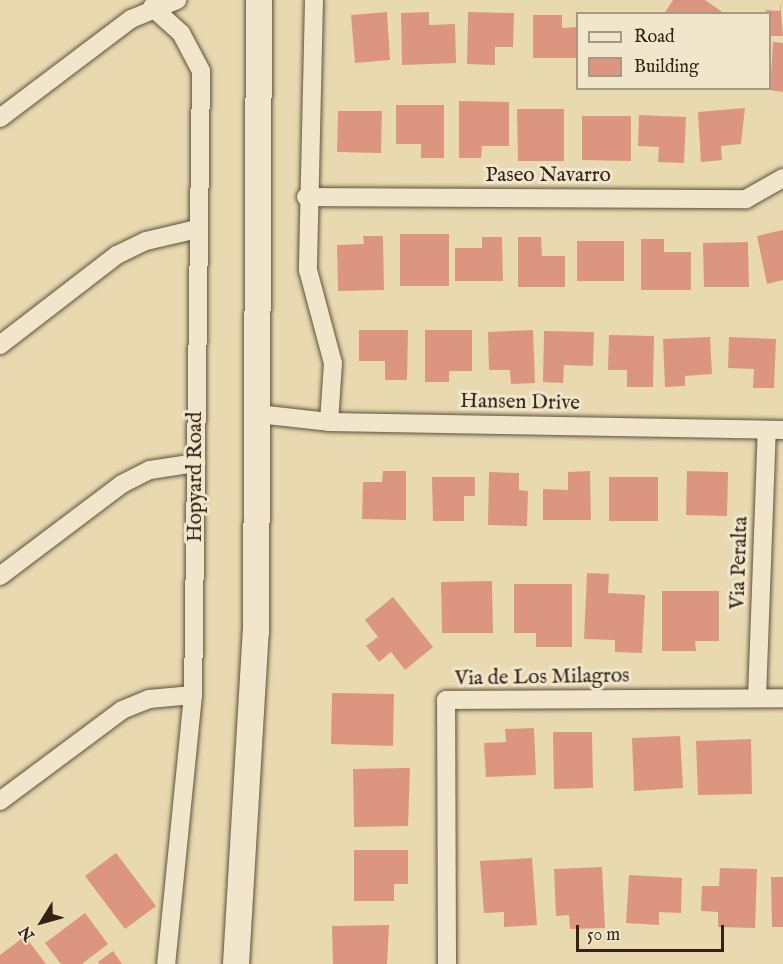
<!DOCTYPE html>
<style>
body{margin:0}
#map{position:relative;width:783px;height:964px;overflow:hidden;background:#e9d9b0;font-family:"IM FELL English",serif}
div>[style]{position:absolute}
.building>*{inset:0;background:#dc9580}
.roads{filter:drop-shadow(0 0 2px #60503d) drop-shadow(0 0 2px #60503d)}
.street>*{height:18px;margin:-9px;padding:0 9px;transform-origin:9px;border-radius:9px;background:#f1e6cc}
.secondary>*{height:26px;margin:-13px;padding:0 13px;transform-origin:13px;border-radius:13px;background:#f1e6cc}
span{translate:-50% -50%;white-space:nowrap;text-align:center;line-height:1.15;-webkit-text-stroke:6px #f1e6cc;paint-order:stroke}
.street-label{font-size:21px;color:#332317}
.legend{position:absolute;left:576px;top:12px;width:195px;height:78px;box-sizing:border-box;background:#f1e6cc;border:2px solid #a59884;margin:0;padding:8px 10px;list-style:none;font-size:18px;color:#332317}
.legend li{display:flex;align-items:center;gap:12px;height:30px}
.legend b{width:30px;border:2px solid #a59884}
.north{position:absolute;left:12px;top:892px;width:60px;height:60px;-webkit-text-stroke:4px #f1e6cc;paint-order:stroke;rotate:233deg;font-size:16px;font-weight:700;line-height:24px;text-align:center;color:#332317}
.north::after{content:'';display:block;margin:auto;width:21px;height:27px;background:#332317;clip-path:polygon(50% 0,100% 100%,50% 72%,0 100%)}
.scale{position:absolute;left:576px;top:925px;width:148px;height:27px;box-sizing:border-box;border:3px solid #332317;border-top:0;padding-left:8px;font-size:18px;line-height:21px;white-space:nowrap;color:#332317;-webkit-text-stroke:4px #f1e6cc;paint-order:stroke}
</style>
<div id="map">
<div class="building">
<i style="clip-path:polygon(673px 0,705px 0,725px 14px,664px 14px)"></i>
<i style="clip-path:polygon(780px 0,783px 36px,770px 36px,770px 14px,764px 10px,780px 11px)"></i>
<i style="clip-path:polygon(387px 12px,390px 60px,355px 63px,351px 15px)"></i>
<i style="clip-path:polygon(429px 12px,429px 25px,455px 24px,456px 63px,402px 65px,401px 13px)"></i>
<i style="clip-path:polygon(468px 12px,514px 13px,513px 47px,495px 47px,495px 65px,467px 64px)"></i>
<i style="clip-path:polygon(533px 15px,562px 15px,562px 28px,578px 27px,578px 58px,533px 58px)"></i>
<i style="clip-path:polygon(773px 42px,783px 43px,783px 92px,770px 90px)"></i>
<i style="clip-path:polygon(459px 101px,509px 102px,509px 146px,482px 146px,481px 158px,459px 158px)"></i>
<i style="clip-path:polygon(396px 105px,444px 105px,444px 158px,421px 158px,421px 144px,396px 144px)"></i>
<i style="clip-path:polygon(745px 108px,741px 144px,721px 146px,722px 160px,701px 162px,698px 112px)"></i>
<i style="clip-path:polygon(517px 109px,564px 109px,564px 161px,518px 161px)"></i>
<i style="clip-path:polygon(338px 111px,382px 111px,381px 153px,337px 152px)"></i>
<i style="clip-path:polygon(639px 115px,686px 117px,684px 163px,658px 162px,659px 147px,638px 146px)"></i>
<i style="clip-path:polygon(582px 116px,631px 116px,631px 161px,582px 160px)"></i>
<i style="clip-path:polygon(783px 230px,783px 280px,767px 284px,757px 236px)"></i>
<i style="clip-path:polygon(400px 234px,449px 234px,449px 286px,400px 286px)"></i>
<i style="clip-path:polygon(363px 236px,383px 236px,384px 290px,338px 291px,337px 245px,364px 244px)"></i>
<i style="clip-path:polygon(482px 237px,502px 237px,503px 281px,455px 281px,455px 248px,482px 248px)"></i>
<i style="clip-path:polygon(518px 237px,541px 237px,542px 256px,565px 256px,565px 287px,518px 287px)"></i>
<i style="clip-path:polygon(641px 239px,664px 239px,664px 252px,691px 252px,691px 290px,641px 290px)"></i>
<i style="clip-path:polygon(577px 241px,624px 241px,624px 281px,577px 281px)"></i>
<i style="clip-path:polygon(748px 242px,749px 287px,704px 287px,703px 243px)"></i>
<i style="clip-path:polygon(359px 330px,408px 330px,407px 380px,385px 380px,385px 361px,359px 361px)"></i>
<i style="clip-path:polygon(425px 330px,472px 330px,472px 371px,449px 371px,449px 382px,425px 382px)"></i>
<i style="clip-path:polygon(533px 330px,535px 383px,511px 384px,510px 370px,489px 370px,488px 332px)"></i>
<i style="clip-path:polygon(544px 331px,594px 332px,593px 366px,564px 365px,563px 383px,543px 382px)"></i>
<i style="clip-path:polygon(609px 335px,654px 336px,653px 387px,627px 387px,627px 370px,608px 370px)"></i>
<i style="clip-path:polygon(710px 337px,712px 374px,685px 376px,685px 386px,665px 387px,663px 339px)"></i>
<i style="clip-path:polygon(729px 337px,776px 339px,774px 388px,753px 388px,754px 369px,728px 368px)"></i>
<i style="clip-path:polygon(383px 471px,406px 471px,406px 520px,362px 519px,363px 482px,382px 482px)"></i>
<i style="clip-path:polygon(590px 471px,591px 520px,543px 520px,543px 489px,568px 490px,568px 472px)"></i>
<i style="clip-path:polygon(687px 471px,728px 472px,727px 516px,686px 515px)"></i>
<i style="clip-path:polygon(489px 472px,519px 473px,519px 490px,528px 491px,527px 526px,488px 525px)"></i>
<i style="clip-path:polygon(432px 477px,475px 477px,475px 496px,464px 496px,464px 521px,433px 521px)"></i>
<i style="clip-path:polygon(609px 477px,658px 477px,658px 521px,609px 521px)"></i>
<i style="clip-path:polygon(587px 573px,609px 574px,608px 593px,645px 595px,642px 653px,615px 652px,615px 640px,584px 639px)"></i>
<i style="clip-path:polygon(492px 581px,493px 633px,442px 633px,441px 582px)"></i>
<i style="clip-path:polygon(514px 584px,572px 584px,572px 647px,536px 647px,536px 633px,514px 633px)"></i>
<i style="clip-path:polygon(662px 591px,719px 591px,719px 641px,695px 641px,696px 651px,662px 651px)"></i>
<i style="clip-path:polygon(393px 597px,433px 647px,405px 670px,391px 652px,379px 662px,366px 646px,378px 637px,365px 620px)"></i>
<i style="clip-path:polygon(332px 693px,394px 694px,393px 746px,331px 744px)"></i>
<i style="clip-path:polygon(534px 728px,536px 775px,486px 777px,484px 743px,506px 742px,505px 729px)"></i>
<i style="clip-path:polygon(553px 732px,592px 732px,593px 788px,554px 789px)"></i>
<i style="clip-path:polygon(680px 736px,683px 788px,634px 791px,632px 738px)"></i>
<i style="clip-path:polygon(751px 739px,752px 794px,698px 795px,696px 741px)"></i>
<i style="clip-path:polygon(410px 768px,408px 826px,354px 827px,353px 769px)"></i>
<i style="clip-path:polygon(354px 850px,408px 850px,408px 884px,394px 884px,394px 901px,354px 901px)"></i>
<i style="clip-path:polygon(116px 853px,156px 906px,125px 929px,85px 876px)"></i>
<i style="clip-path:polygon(532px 858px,537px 925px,504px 927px,504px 912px,484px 913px,480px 861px)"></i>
<i style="clip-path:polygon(602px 867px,605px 928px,570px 929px,569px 915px,556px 916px,554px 869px)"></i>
<i style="clip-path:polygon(720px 868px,757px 869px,755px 928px,718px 927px,718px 912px,701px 911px,702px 886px,719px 886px)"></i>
<i style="clip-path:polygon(629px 875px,682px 878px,681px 913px,659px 912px,659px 925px,626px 923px)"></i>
<i style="clip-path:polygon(771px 877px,783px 877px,783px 927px,772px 927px)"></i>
<i style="clip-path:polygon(85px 913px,108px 944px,82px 964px,61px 964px,45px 943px)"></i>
<i style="clip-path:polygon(389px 925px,387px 964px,333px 964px,332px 926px)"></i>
<i style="clip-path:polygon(25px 936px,46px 964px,0 964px,0 955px)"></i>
<i style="clip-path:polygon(113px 951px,122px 964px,100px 964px,98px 962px)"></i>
</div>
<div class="roads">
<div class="street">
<i style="left:314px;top:0;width:270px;rotate:91.3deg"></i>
<i style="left:308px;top:270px;width:96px;rotate:75deg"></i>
<i style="left:333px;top:363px;width:59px;rotate:93.9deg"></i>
<i style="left:152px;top:7px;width:39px;rotate:42deg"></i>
<i style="left:181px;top:33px;width:43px;rotate:62.2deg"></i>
<i style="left:201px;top:71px;width:624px;rotate:90.73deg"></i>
<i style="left:193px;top:695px;width:270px;rotate:95.7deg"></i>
<i style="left:0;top:118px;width:164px;rotate:-37.1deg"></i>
<i style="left:131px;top:19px;width:50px;rotate:-22.4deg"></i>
<i style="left:306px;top:197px;width:440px;rotate:0.3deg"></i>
<i style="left:746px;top:199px;width:43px;rotate:-29.6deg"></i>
<i style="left:0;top:345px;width:148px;rotate:-37.6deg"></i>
<i style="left:117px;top:255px;width:32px;rotate:-26deg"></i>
<i style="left:146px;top:241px;width:52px;rotate:-13.2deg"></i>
<i style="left:258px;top:414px;width:71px;rotate:6.4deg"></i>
<i style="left:329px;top:422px;width:454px;rotate:1deg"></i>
<i style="left:0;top:576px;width:153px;rotate:-37deg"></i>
<i style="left:122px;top:484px;width:31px;rotate:-27deg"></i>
<i style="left:150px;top:470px;width:47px;rotate:-8.7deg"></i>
<i style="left:757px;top:698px;width:268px;rotate:-87.9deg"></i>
<i style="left:0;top:801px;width:152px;rotate:-36.7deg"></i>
<i style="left:122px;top:710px;width:29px;rotate:-22deg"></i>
<i style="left:149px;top:699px;width:44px;rotate:-5.2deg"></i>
<i style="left:447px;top:964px;width:264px;rotate:-90.2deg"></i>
<i style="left:446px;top:700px;width:337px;rotate:-0.3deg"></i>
</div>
<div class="secondary">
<i style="left:236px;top:964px;width:333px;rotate:-86.6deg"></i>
<i style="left:256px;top:632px;width:632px;rotate:-89.73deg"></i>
</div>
</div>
<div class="street-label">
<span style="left:548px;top:176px">Paseo Navarro</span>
<span style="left:520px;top:403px;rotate:1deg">Hansen Drive</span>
<span style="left:196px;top:477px;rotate:-90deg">Hopyard Road</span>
<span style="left:740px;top:563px;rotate:-88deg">Via Peralta</span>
<span style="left:542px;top:678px;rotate:-1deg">Via de Los Milagros</span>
</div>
<ul class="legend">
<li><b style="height:8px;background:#f1e6cc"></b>Road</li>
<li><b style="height:16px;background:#dc9580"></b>Building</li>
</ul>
<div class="north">N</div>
<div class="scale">50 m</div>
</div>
